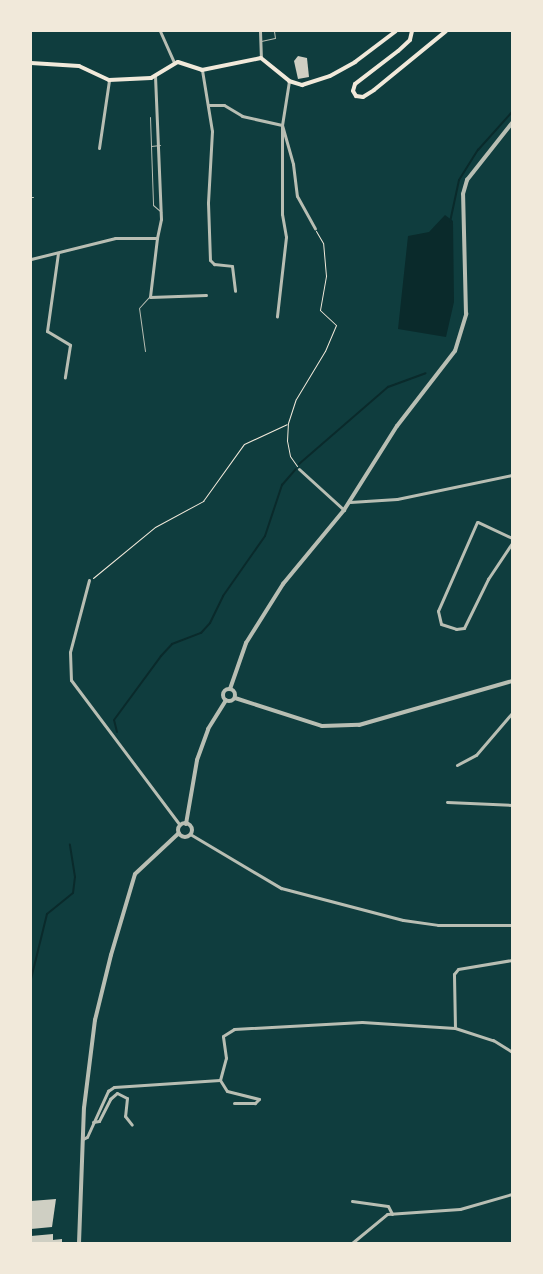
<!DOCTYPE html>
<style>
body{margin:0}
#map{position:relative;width:543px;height:1274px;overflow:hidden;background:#0f3d3e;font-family:"PT Sans Narrow",sans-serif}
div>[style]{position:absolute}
.water>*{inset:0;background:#0a2a2b}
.stream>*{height:2px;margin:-1px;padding:0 1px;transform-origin:1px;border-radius:1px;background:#0a2a2b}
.building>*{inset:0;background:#cfcfc3}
.path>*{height:1px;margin:-0.5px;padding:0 0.5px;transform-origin:0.5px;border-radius:0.5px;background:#f1e9da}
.service>*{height:1px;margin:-0.5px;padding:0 0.5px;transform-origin:0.5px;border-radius:0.5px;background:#b8beb3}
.minor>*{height:3px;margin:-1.5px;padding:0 1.5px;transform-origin:1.5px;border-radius:1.5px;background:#b8beb3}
.tertiary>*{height:4px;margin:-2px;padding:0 2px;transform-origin:2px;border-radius:2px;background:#b8beb3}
.tertiary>.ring{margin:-2px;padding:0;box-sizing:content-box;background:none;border:4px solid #b8beb3;border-radius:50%}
.secondary>*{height:4px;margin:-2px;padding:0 2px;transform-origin:2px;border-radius:2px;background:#f1e9da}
span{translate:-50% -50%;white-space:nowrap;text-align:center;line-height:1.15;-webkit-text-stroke:5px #f1e9da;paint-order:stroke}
.frame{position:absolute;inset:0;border:32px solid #f1e9da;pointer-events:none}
</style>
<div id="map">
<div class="water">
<i style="clip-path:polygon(445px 215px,453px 221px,454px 302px,446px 337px,398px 329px,408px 236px,429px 232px)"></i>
</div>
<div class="stream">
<i style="left:450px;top:222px;width:43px;rotate:-77.9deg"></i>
<i style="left:459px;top:180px;width:36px;rotate:-58deg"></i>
<i style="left:478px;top:150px;width:51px;rotate:-48.2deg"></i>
<i style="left:299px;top:464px;width:118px;rotate:-40.9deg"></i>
<i style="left:388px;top:387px;width:40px;rotate:-20.2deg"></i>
<i style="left:117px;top:732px;width:12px;rotate:-104deg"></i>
<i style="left:114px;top:720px;width:79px;rotate:-53.7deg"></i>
<i style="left:161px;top:656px;width:16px;rotate:-47deg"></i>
<i style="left:172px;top:644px;width:31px;rotate:-21deg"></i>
<i style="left:201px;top:633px;width:13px;rotate:-48deg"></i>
<i style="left:210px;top:623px;width:30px;rotate:-64deg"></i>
<i style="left:223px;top:596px;width:73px;rotate:-55deg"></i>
<i style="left:265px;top:536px;width:54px;rotate:-71.6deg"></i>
<i style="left:282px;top:485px;width:21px;rotate:-49deg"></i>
<i style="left:31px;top:979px;width:67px;rotate:-76.2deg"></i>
<i style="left:47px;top:914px;width:33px;rotate:-39deg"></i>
<i style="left:73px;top:893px;width:16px;rotate:-83deg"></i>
<i style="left:75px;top:877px;width:33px;rotate:-99deg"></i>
</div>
<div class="building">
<i style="clip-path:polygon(298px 56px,307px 58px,309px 77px,298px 79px,294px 61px)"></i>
<i style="clip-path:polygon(56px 1199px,52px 1227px,31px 1229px,31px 1201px)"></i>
<i style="clip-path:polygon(53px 1234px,53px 1240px,62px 1239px,62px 1243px,31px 1243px,31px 1236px)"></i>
</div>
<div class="path">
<i style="left:297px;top:466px;width:12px;rotate:-125deg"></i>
<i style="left:290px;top:456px;width:15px;rotate:-101deg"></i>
<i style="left:287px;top:441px;width:18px;rotate:-87deg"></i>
<i style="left:288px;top:423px;width:25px;rotate:-72deg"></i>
<i style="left:296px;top:399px;width:56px;rotate:-58.9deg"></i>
<i style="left:325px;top:351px;width:28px;rotate:-67deg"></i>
<i style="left:336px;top:325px;width:22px;rotate:-137deg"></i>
<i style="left:320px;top:310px;width:35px;rotate:-80deg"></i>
<i style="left:326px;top:276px;width:33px;rotate:-95deg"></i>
<i style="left:323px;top:243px;width:14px;rotate:-120deg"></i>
<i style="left:93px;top:578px;width:80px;rotate:-39.4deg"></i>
<i style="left:155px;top:527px;width:55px;rotate:-28.4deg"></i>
<i style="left:203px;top:501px;width:70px;rotate:-54.3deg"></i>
<i style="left:244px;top:444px;width:47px;rotate:-24.9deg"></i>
</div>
<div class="service">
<i style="left:261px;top:41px;width:14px;rotate:-12deg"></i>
<i style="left:275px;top:38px;width:7px;rotate:-98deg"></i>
<i style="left:150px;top:117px;width:88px;rotate:88deg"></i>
<i style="left:153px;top:205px;width:11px;rotate:41deg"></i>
<i style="left:151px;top:146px;width:9px;rotate:-6deg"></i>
<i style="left:31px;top:197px;width:2px"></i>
<i style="left:145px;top:351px;width:43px;rotate:-97.9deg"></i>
<i style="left:139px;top:308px;width:15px;rotate:-48deg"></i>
</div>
<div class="minor">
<i style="left:160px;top:31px;width:35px;rotate:66deg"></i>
<i style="left:260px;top:31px;width:27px;rotate:88deg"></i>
<i style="left:202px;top:70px;width:62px;rotate:80.7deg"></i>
<i style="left:212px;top:131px;width:72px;rotate:93.2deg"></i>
<i style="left:208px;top:203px;width:57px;rotate:88deg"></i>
<i style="left:210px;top:260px;width:6px;rotate:45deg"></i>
<i style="left:214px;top:264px;width:18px;rotate:6deg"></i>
<i style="left:232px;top:266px;width:25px;rotate:83deg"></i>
<i style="left:289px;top:81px;width:45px;rotate:99deg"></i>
<i style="left:282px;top:125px;width:41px;rotate:74.2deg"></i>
<i style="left:293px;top:164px;width:32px;rotate:83deg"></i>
<i style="left:297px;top:196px;width:37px;rotate:61deg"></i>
<i style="left:208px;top:105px;width:16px"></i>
<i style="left:224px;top:105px;width:21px;rotate:31deg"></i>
<i style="left:242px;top:116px;width:41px;rotate:12.7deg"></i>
<i style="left:282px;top:125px;width:89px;rotate:90deg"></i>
<i style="left:282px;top:214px;width:23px;rotate:80deg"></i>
<i style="left:286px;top:237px;width:80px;rotate:96.5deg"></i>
<i style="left:99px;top:148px;width:69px;rotate:-81.6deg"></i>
<i style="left:157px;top:238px;width:59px;rotate:96.8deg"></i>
<i style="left:150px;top:297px;width:56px;rotate:-2deg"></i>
<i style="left:58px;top:253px;width:79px;rotate:98deg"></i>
<i style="left:47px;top:331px;width:27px;rotate:31deg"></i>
<i style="left:70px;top:345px;width:33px;rotate:99deg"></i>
<i style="left:31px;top:259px;width:87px;rotate:-14deg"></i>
<i style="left:115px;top:238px;width:42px"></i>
<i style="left:157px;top:238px;width:19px;rotate:-78deg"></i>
<i style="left:161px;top:219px;width:143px;rotate:-92.4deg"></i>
<i style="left:299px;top:469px;width:61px;rotate:42.3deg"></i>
<i style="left:350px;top:502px;width:47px;rotate:-3.7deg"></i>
<i style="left:397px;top:499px;width:117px;rotate:-11.8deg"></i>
<i style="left:512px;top:538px;width:38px;rotate:-155deg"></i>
<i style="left:477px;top:522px;width:97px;rotate:113.7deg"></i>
<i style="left:438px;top:611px;width:13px;rotate:77deg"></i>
<i style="left:441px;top:624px;width:16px;rotate:18deg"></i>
<i style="left:456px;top:629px;width:8px;rotate:-7deg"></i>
<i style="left:464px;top:628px;width:55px;rotate:-63.9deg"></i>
<i style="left:488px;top:579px;width:43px;rotate:-56.3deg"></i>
<i style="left:89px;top:580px;width:74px;rotate:104.8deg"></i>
<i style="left:70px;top:652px;width:28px;rotate:88deg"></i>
<i style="left:71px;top:680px;width:181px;rotate:53.1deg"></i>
<i style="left:457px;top:765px;width:21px;rotate:-28deg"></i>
<i style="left:476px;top:755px;width:55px;rotate:-49.4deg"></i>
<i style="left:447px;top:802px;width:65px;rotate:2.6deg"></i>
<i style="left:190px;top:834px;width:106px;rotate:30.7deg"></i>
<i style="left:281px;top:888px;width:126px;rotate:14.7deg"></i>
<i style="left:403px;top:920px;width:35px;rotate:8deg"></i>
<i style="left:438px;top:925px;width:74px"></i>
<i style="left:455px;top:1028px;width:54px;rotate:-91.1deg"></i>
<i style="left:454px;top:974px;width:6px;rotate:-51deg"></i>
<i style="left:458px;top:969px;width:55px;rotate:-9.5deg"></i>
<i style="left:220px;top:1080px;width:13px;rotate:58deg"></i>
<i style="left:227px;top:1091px;width:33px;rotate:14deg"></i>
<i style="left:259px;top:1099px;width:6px;rotate:135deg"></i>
<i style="left:255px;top:1103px;width:21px;rotate:180deg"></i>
<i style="left:93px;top:1122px;width:6px;rotate:-9deg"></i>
<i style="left:99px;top:1121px;width:25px;rotate:-63deg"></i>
<i style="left:110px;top:1099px;width:9px;rotate:-41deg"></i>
<i style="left:117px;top:1093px;width:11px;rotate:27deg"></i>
<i style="left:127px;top:1098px;width:18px;rotate:96deg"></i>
<i style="left:125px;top:1116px;width:11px;rotate:52deg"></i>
<i style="left:83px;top:1139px;width:4px;rotate:-27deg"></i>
<i style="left:87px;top:1137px;width:51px;rotate:-65.5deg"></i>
<i style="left:108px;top:1091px;width:7px;rotate:-34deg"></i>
<i style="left:114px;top:1087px;width:106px;rotate:-3.8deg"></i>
<i style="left:220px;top:1080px;width:23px;rotate:-75deg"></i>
<i style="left:226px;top:1058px;width:22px;rotate:-98deg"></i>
<i style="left:223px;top:1036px;width:13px;rotate:-32deg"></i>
<i style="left:234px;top:1029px;width:128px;rotate:-3.1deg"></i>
<i style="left:362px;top:1022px;width:93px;rotate:3.7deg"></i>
<i style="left:455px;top:1028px;width:40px;rotate:18deg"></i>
<i style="left:493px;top:1040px;width:22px;rotate:32deg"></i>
<i style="left:352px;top:1201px;width:36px;rotate:8deg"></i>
<i style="left:388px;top:1206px;width:9px;rotate:63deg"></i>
<i style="left:352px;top:1243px;width:45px;rotate:-39.6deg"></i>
<i style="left:387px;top:1214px;width:73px;rotate:-3.9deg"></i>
<i style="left:460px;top:1209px;width:54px;rotate:-16.1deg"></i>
</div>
<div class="tertiary">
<i class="ring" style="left:223px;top:689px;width:8px;height:8px"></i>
<i style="left:230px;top:689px;width:49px;rotate:-70.8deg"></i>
<i style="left:246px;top:643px;width:70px;rotate:-57.9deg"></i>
<i style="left:283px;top:584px;width:96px;rotate:-50.5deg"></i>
<i style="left:344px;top:510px;width:99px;rotate:-57.8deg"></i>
<i style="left:397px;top:426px;width:95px;rotate:-52.3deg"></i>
<i style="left:455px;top:351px;width:39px;rotate:-73deg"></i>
<i style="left:466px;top:314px;width:120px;rotate:-91.4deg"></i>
<i style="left:463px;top:194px;width:15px;rotate:-74deg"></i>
<i style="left:467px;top:180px;width:73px;rotate:-51.7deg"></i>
<i style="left:235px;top:698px;width:91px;rotate:17.8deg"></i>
<i style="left:322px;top:726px;width:37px;rotate:-2deg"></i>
<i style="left:359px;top:725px;width:159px;rotate:-16deg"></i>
<i class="ring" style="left:178px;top:823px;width:10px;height:10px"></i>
<i style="left:186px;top:824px;width:65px;rotate:-80.2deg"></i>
<i style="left:197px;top:760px;width:33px;rotate:-70deg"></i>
<i style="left:208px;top:729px;width:34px;rotate:-58deg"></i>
<i style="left:79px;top:1243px;width:135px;rotate:-87.9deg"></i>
<i style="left:84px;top:1108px;width:89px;rotate:-82.9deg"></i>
<i style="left:95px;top:1020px;width:67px;rotate:-76.2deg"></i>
<i style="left:111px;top:955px;width:84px;rotate:-73.5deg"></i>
<i style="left:135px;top:874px;width:60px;rotate:-43deg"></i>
</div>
<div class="secondary">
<i style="left:412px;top:31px;width:9px;rotate:103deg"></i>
<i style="left:410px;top:40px;width:16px;rotate:137deg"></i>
<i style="left:398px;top:51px;width:54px;rotate:142.5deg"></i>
<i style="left:355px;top:84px;width:7px;rotate:106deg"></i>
<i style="left:353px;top:91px;width:6px;rotate:59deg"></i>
<i style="left:356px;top:96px;width:7px;rotate:8deg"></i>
<i style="left:363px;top:97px;width:13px;rotate:-32deg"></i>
<i style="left:374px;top:90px;width:93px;rotate:-39.3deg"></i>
<i style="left:31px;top:63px;width:48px;rotate:3.6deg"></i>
<i style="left:79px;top:66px;width:33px;rotate:25deg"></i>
<i style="left:109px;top:80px;width:42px;rotate:-2.7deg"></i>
<i style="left:151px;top:78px;width:31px;rotate:-31deg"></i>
<i style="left:178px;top:62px;width:25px;rotate:18deg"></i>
<i style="left:202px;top:70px;width:60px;rotate:-11.5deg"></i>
<i style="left:261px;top:58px;width:36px;rotate:39deg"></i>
<i style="left:289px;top:81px;width:14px;rotate:17deg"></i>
<i style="left:302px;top:85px;width:29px;rotate:-18deg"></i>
<i style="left:330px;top:76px;width:29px;rotate:-29deg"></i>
<i style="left:355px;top:62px;width:51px;rotate:-37.1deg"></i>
</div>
<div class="frame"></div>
</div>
